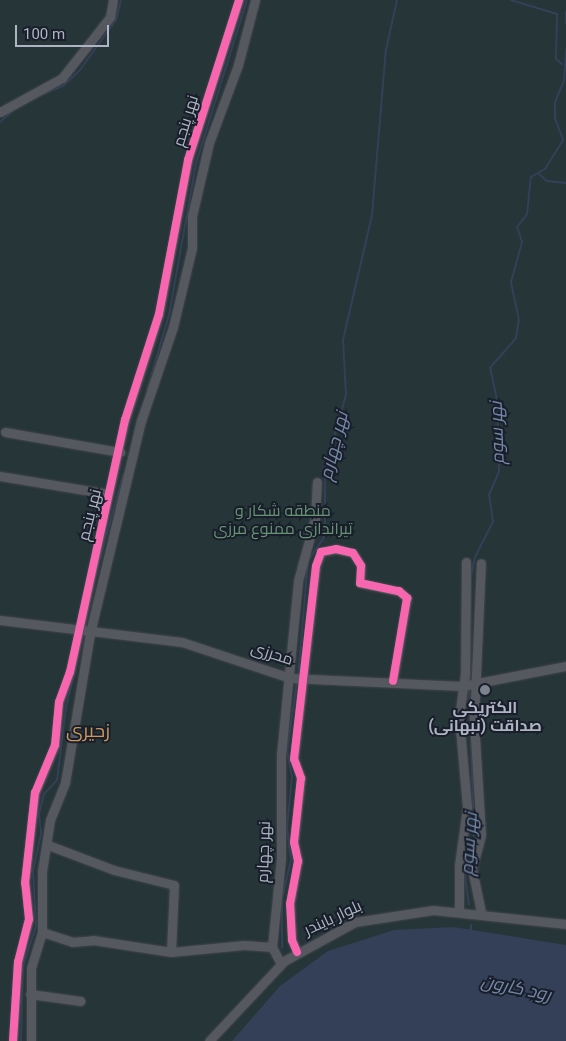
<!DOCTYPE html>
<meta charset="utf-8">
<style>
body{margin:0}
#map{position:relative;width:566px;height:1041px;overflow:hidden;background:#252930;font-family:Roboto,Cairo,sans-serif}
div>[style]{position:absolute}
.green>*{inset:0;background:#253538}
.water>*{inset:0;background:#334058}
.stream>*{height:2px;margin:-1px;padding:0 1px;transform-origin:1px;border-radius:1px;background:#334058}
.roads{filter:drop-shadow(0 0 1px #42454b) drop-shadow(0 0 1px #42454b)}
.minor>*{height:9px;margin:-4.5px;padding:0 4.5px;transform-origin:4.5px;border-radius:4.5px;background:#55585f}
.cycleway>*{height:8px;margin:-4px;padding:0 4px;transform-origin:4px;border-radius:4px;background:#f766af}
.dots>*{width:14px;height:14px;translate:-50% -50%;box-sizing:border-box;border:2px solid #191f2a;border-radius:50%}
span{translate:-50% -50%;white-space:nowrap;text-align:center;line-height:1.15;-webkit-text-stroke:4px #191f2a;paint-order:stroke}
.street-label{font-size:16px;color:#aeb4c3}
.park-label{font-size:16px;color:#679274}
.poi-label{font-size:16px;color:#aeb4c3;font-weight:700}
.water-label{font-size:18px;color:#7689aa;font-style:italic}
.quarter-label{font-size:19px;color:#ce975e}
.scale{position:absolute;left:15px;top:25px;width:94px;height:22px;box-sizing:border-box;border:2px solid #aeb4c3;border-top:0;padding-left:6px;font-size:15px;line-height:18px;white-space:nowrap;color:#aeb4c3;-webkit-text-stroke:4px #191f2a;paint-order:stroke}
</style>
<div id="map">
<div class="green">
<i style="clip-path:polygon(0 0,566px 0,566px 1041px,0 1041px)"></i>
</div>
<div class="water">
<i style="clip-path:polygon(454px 927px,566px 945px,566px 1041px,232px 1041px,280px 986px,328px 951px,394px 930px)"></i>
</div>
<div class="stream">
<i style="left:511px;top:0;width:48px;rotate:16.9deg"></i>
<i style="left:557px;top:14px;width:45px;rotate:91.3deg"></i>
<i style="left:556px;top:59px;width:8px;rotate:40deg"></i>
<i style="left:566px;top:12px;width:11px;rotate:90deg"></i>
<i style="left:32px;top:99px;width:34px;rotate:-23deg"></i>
<i style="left:63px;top:86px;width:23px;rotate:-43deg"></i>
<i style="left:80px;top:70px;width:62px;rotate:-54.2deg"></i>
<i style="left:116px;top:20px;width:21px;rotate:-76deg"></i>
<i style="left:0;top:122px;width:23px;rotate:-41deg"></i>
<i style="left:539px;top:174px;width:11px;rotate:41deg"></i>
<i style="left:547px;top:181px;width:19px;rotate:6deg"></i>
<i style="left:147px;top:390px;width:78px;rotate:-73.7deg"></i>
<i style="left:169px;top:315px;width:154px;rotate:-79.9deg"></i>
<i style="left:196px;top:163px;width:171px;rotate:-72.6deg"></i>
<i style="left:134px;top:432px;width:24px;rotate:-73deg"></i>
<i style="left:95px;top:577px;width:106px;rotate:-74.6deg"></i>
<i style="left:298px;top:676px;width:115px;rotate:-85deg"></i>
<i style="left:308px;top:561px;width:30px;rotate:-56deg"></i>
<i style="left:325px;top:536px;width:66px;rotate:-90deg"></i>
<i style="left:325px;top:470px;width:78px;rotate:-74.4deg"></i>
<i style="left:346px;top:395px;width:55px;rotate:-93.1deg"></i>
<i style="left:343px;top:340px;width:128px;rotate:-76.9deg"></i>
<i style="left:372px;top:215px;width:166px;rotate:-85.2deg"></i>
<i style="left:386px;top:50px;width:51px;rotate:-77.6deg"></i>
<i style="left:470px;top:680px;width:104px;rotate:-89.4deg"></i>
<i style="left:471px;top:576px;width:19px;rotate:-78deg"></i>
<i style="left:475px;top:557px;width:39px;rotate:-63deg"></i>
<i style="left:493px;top:522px;width:27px;rotate:-98deg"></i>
<i style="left:489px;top:495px;width:26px;rotate:-67deg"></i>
<i style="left:499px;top:471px;width:71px;rotate:-91.6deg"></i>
<i style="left:497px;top:400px;width:33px;rotate:-102deg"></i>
<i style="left:490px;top:368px;width:40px;rotate:-49deg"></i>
<i style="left:516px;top:338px;width:18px;rotate:-81deg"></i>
<i style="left:519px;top:320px;width:39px;rotate:-102deg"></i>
<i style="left:511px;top:282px;width:41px;rotate:-74.6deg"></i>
<i style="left:522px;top:242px;width:16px;rotate:-108deg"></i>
<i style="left:517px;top:227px;width:16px;rotate:-52deg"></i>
<i style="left:527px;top:214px;width:37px;rotate:-84deg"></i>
<i style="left:531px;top:177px;width:16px;rotate:-30deg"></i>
<i style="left:545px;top:169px;width:34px;rotate:-58deg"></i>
<i style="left:563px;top:140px;width:23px;rotate:-110deg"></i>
<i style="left:555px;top:118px;width:16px;rotate:-90deg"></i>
<i style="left:555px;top:102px;width:23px;rotate:-67deg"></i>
<i style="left:564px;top:81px;width:32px;rotate:-86deg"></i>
<i style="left:469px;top:687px;width:146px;rotate:88deg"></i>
<i style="left:474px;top:833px;width:44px;rotate:101.8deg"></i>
<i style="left:465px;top:876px;width:29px;rotate:82deg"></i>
<i style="left:471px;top:925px;width:5px;rotate:90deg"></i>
<i style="left:282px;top:948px;width:49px;rotate:-90deg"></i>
<i style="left:282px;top:899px;width:39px;rotate:-77deg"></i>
<i style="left:291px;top:861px;width:33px;rotate:-97deg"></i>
<i style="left:287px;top:828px;width:51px;rotate:-84.4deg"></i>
<i style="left:292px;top:777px;width:25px;rotate:-101deg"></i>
<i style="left:287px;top:752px;width:72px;rotate:-82deg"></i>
<i style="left:21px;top:1041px;width:74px;rotate:-88.5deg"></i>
<i style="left:23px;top:967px;width:43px;rotate:-72.4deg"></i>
<i style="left:36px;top:926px;width:55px;rotate:-93.1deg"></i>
<i style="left:33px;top:871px;width:39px;rotate:-78deg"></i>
<i style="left:41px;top:833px;width:19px;rotate:-96deg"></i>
<i style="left:39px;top:814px;width:21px;rotate:-76deg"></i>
<i style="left:44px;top:794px;width:19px;rotate:-47deg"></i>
<i style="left:57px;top:780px;width:73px;rotate:-82.9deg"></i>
<i style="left:66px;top:708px;width:78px;rotate:-77.4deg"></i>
</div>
<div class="roads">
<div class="minor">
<i style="left:0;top:112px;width:71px;rotate:-28.7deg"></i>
<i style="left:62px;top:78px;width:78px;rotate:-51.8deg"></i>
<i style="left:110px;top:17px;width:17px;rotate:-80deg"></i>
<i style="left:5px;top:432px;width:117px;rotate:9.9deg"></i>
<i style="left:0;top:476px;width:110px;rotate:9.4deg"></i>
<i style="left:0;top:620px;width:183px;rotate:6.9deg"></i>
<i style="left:182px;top:642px;width:114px;rotate:18.4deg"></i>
<i style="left:290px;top:678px;width:172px;rotate:2.7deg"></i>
<i style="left:462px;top:686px;width:106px;rotate:-10.9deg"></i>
<i style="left:48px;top:845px;width:71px;rotate:20.7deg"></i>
<i style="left:114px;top:870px;width:62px;rotate:14deg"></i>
<i style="left:174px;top:885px;width:67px;rotate:92.6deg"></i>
<i style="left:171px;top:952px;width:73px;rotate:-5.5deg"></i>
<i style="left:244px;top:945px;width:28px;rotate:4deg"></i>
<i style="left:459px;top:911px;width:46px;rotate:-90deg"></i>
<i style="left:459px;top:865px;width:59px;rotate:-82.1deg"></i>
<i style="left:467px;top:807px;width:90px;rotate:-95.1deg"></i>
<i style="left:459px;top:717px;width:43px;rotate:-82.1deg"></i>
<i style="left:465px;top:674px;width:112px;rotate:-89.5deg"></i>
<i style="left:481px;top:912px;width:44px;rotate:-101.8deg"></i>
<i style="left:472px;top:869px;width:35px;rotate:-75deg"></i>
<i style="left:481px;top:835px;width:114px;rotate:-93.5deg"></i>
<i style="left:474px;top:721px;width:158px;rotate:-87.5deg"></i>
<i style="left:42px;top:932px;width:32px;rotate:18deg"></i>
<i style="left:72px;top:942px;width:21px;rotate:-5deg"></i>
<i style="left:93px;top:940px;width:79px;rotate:8.7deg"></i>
<i style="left:297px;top:952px;width:13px;rotate:-113deg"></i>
<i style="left:292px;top:940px;width:36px;rotate:-93deg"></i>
<i style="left:290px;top:904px;width:44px;rotate:-79.5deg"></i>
<i style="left:298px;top:861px;width:19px;rotate:-102deg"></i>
<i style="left:294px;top:842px;width:64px;rotate:-83.8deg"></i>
<i style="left:301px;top:778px;width:20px;rotate:-110deg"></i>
<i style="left:294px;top:759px;width:194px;rotate:-83.5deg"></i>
<i style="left:316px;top:566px;width:15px;rotate:-70deg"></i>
<i style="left:321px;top:552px;width:15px;rotate:-11deg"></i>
<i style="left:336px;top:549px;width:17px;rotate:13deg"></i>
<i style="left:353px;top:553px;width:15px;rotate:58deg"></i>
<i style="left:361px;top:566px;width:17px;rotate:93deg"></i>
<i style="left:360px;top:583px;width:40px;rotate:12deg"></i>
<i style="left:399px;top:591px;width:11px;rotate:41deg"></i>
<i style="left:407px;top:598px;width:84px;rotate:99.6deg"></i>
<i style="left:281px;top:964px;width:19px;rotate:-118deg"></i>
<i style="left:272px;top:947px;width:88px;rotate:-84.2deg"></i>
<i style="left:281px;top:859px;width:104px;rotate:-90deg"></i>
<i style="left:281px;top:755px;width:175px;rotate:-84.4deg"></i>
<i style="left:298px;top:581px;width:65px;rotate:-74.9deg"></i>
<i style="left:315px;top:518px;width:36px;rotate:-87deg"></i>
<i style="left:30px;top:994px;width:51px;rotate:7.8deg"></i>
<i style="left:13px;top:1041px;width:79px;rotate:-86.4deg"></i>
<i style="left:18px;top:962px;width:44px;rotate:-75.7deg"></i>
<i style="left:29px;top:919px;width:36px;rotate:-96deg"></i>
<i style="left:25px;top:883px;width:91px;rotate:-83.7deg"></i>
<i style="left:35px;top:793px;width:52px;rotate:-67.4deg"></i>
<i style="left:55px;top:745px;width:43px;rotate:-84.7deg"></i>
<i style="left:59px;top:702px;width:32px;rotate:-70deg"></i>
<i style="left:70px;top:672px;width:258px;rotate:-77.7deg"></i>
<i style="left:125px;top:420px;width:111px;rotate:-72.2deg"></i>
<i style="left:159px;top:314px;width:157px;rotate:-79.3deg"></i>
<i style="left:188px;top:160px;width:168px;rotate:-72.3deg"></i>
<i style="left:31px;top:1041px;width:73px;rotate:-90deg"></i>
<i style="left:31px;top:968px;width:38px;rotate:-73deg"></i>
<i style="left:42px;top:932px;width:61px;rotate:-90deg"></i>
<i style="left:42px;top:871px;width:52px;rotate:-81.1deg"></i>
<i style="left:50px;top:820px;width:40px;rotate:-68deg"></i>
<i style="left:65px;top:783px;width:152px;rotate:-80.5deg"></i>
<i style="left:90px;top:633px;width:218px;rotate:-76.5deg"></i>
<i style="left:141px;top:421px;width:99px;rotate:-71.2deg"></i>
<i style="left:173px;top:327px;width:81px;rotate:-76.5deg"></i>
<i style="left:192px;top:248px;width:32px;rotate:-90deg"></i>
<i style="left:192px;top:216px;width:75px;rotate:-76.9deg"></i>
<i style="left:209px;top:143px;width:83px;rotate:-69.6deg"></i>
<i style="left:238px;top:65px;width:67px;rotate:-75.3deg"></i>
<i style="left:209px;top:1041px;width:110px;rotate:-46.8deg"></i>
<i style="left:284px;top:961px;width:81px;rotate:-28.8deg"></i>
<i style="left:355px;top:922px;width:79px;rotate:-8.7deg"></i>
<i style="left:433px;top:910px;width:134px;rotate:6deg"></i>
</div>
</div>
<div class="cycleway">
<i style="left:297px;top:952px;width:13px;rotate:-113deg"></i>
<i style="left:292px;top:940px;width:36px;rotate:-93deg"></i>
<i style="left:290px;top:904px;width:44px;rotate:-79.5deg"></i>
<i style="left:298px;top:861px;width:19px;rotate:-102deg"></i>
<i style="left:294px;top:842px;width:64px;rotate:-83.8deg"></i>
<i style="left:301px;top:778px;width:20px;rotate:-110deg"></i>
<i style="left:294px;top:759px;width:194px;rotate:-83.5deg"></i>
<i style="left:316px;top:566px;width:15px;rotate:-70deg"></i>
<i style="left:321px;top:552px;width:15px;rotate:-11deg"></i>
<i style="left:336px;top:549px;width:17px;rotate:13deg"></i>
<i style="left:353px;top:553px;width:15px;rotate:58deg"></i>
<i style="left:361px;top:566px;width:17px;rotate:93deg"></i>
<i style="left:360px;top:583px;width:40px;rotate:12deg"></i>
<i style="left:399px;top:591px;width:11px;rotate:41deg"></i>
<i style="left:407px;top:598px;width:84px;rotate:99.6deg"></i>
<i style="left:13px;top:1041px;width:79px;rotate:-86.4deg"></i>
<i style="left:18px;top:962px;width:44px;rotate:-75.7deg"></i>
<i style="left:29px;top:919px;width:36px;rotate:-96deg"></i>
<i style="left:25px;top:883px;width:91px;rotate:-83.7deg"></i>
<i style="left:35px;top:793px;width:52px;rotate:-67.4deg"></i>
<i style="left:55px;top:745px;width:43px;rotate:-84.7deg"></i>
<i style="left:59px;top:702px;width:32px;rotate:-70deg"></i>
<i style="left:70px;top:672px;width:258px;rotate:-77.7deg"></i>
<i style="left:125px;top:420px;width:111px;rotate:-72.2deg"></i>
<i style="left:159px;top:314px;width:157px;rotate:-79.3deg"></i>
<i style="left:188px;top:160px;width:168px;rotate:-72.3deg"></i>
</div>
<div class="dots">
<i style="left:485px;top:690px;background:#7e8390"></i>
</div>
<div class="street-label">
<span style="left:186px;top:121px;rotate:-73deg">نهر پنجم</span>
<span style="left:90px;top:515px;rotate:-76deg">نهر پنجم</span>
<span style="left:272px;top:654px;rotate:18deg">محرزی</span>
<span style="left:264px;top:852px;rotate:-88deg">نهر چهارم</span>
<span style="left:333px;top:918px;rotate:-25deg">بلوار بایندر</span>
</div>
<div class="park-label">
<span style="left:283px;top:520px">منطقه شکار و<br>تیراندازی ممنوع مرزی</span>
</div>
<div class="poi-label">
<span style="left:485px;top:717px">الکتریکی<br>صداقت (نبهانی)</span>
</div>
<div class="water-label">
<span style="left:497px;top:433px;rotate:-92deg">نهر سوم</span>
<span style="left:334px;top:446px;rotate:-76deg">نهر چهارم</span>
<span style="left:469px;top:844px;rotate:-86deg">نهر سوم</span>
<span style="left:516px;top:988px;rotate:12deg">رود کارون</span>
</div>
<div class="quarter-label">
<span style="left:88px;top:731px">زحیری</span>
</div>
<div class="scale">100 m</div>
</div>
